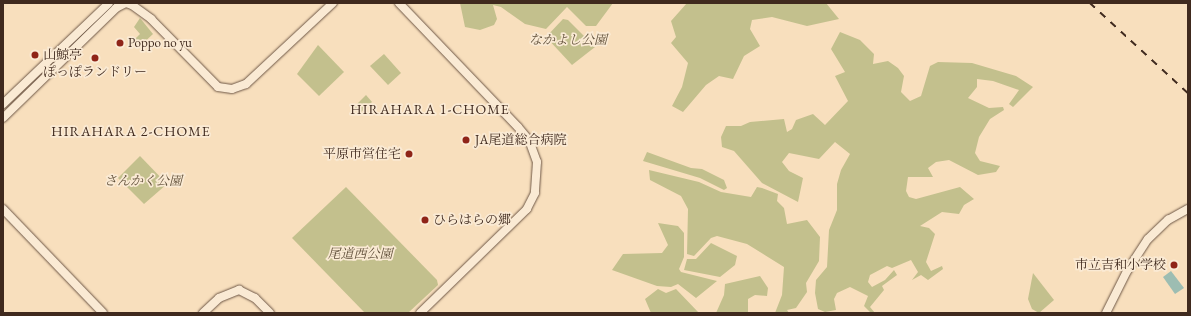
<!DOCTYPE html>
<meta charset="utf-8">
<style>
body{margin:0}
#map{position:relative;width:1191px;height:316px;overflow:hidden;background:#f8dfbd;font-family:"EB Garamond","Noto Serif JP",serif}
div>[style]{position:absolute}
.green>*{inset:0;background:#c3c08d}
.water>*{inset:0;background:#9dbdb2}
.roads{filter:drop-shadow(0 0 1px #6e5746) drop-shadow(0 0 1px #6e5746)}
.tertiary>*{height:8px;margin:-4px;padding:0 4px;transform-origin:4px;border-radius:4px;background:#faead4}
.rail>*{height:1.5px;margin-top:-0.75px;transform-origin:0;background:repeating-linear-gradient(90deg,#402a1e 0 7px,transparent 0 14px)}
.dots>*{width:11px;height:11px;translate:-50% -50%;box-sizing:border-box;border:2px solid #faead4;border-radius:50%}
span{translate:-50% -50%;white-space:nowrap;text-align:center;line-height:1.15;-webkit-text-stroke:3.5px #faead4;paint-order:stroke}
.park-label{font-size:13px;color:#61503a;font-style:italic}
.poi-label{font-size:13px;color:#402a1e}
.left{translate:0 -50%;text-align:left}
.right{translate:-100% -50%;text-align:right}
.neighbourhood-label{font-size:14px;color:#402a1e;letter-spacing:1px}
.frame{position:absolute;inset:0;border:4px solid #402a1e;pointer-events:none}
</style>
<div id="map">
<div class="green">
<i style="clip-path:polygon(460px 3px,613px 3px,596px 26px,586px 26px,567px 7px,546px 29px,525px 24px,501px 7px,493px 5px,497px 19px,494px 25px,480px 30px,465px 27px)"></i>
<i style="clip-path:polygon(687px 3px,826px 3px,839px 19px,807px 26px,772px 17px,752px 20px,750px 29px,760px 46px,744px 56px,733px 79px,719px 76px,706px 85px,683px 112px,672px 106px,682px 87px,688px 63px,671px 43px,676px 37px,671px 21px)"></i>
<i style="clip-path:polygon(140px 18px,153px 34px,138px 48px,132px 42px,140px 34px,134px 27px)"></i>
<i style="clip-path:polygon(563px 19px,568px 20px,595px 47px,572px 65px,546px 37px)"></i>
<i style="clip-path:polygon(840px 32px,860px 40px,874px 54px,873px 64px,888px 61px,898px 68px,904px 76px,901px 92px,910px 101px,921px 96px,930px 66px,938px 62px,972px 63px,1016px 76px,1033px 87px,1013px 107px,1009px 104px,1019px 90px,993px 81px,977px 79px,977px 87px,968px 98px,989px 108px,1003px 107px,1004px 110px,990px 119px,979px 137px,975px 153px,980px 161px,1000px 166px,996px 172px,978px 175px,949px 160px,936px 162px,928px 168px,933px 177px,908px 177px,906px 191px,909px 197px,916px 199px,960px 187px,974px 199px,964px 205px,959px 214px,942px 212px,920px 226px,929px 228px,935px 234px,926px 262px,931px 271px,942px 266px,943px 269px,928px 280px,921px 275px,912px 280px,918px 272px,911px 260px,892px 268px,887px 266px,870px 275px,868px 282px,872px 287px,885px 280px,894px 270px,897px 275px,882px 286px,884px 290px,870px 307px,875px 313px,871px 313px,864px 306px,868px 296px,850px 287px,837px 293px,834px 299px,836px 310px,825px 312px,818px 309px,815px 293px,816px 280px,827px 267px,829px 230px,837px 210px,837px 184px,841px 170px,850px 154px,835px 142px,819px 159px,789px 153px,782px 162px,789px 171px,803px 178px,798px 202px,762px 183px,734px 151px,722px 147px,721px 137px,726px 126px,741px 126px,750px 122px,784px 119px,787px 132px,792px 129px,796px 120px,813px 114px,825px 125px,848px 101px,835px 76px,845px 72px,831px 49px)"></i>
<i style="clip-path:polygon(318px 45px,344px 72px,319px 96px,297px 74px)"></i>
<i style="clip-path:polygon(384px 54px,401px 73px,388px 85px,370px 66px)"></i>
<i style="clip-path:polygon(366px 95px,372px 102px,360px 113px,354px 107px)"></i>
<i style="clip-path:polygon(647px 152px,691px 168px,702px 169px,724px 180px,727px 188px,724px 190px,700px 178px,643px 161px)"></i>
<i style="clip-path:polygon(140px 156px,167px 184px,144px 204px,118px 178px)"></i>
<i style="clip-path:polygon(649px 170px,699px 182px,721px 192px,751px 197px,757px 187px,762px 188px,778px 194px,777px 201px,784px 208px,787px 224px,807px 220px,820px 237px,819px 261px,806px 283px,807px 292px,796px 308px,787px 310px,789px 313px,775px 313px,782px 295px,784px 267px,747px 244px,717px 236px,711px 238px,694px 256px,687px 254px,688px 209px,681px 196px,650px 180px)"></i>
<i style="clip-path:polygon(346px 187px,437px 280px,438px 285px,408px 313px,365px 313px,292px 238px)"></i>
<i style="clip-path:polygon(658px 223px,678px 226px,684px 233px,684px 257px,679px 269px,681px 272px,717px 281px,696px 298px,678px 284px,671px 287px,657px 286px,612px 270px,623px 254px,662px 253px,668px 245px)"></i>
<i style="clip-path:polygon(711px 243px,737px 256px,735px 265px,720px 277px,684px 270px,687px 259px,696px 259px)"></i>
<i style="clip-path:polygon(1033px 273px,1054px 300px,1039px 313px,1032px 309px,1028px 299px)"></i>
<i style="clip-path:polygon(760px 276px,768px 288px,767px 296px,755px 295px,748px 299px,748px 313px,716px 313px,724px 295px,725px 284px)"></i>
<i style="clip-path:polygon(658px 289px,666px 293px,676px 289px,699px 313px,651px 313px,645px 299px)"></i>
</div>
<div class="water">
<i style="clip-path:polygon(1171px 271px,1184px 288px,1175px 294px,1163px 277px)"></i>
</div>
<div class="roads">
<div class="tertiary">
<i style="left:399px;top:3px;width:172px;rotate:46.2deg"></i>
<i style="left:518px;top:127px;width:17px;rotate:50deg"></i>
<i style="left:529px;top:140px;width:23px;rotate:70deg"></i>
<i style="left:537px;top:162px;width:31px;rotate:94deg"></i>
<i style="left:535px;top:193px;width:18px;rotate:117deg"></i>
<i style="left:527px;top:209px;width:149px;rotate:135.8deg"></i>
<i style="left:3px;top:104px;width:146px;rotate:-43.6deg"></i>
<i style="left:3px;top:118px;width:158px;rotate:-44.2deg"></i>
<i style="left:116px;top:8px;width:11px;rotate:-27deg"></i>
<i style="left:126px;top:3px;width:6px;rotate:18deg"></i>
<i style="left:132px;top:5px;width:24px;rotate:36deg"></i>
<i style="left:151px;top:19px;width:95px;rotate:45.4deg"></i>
<i style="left:218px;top:87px;width:14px;rotate:8deg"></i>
<i style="left:232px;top:89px;width:15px;rotate:-20deg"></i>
<i style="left:246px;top:84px;width:119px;rotate:-43deg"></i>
<i style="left:3px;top:209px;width:144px;rotate:46.1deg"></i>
<i style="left:203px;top:313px;width:22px;rotate:-43deg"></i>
<i style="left:219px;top:298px;width:22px;rotate:-22deg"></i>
<i style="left:239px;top:290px;width:18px;rotate:27deg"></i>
<i style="left:255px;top:298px;width:21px;rotate:45deg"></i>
<i style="left:1106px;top:313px;width:47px;rotate:-63.4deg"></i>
<i style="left:1127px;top:271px;width:38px;rotate:-57deg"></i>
<i style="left:1148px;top:239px;width:28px;rotate:-44deg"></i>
<i style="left:1168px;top:220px;width:23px;rotate:-29deg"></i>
</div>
</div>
<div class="rail">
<i style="left:1090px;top:3px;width:133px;rotate:42.6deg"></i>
</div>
<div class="dots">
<i style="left:120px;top:43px;background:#8f2418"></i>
<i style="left:35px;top:55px;background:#8f2418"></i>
<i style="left:95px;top:58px;background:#8f2418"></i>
<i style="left:466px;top:140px;background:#8f2418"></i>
<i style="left:409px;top:154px;background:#8f2418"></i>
<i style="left:425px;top:220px;background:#8f2418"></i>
<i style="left:1174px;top:265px;background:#8f2418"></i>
</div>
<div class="park-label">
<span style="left:568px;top:40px">なかよし公園</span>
<span style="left:143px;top:181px">さんかく公園</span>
<span style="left:360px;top:254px">尾道西公園</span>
</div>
<div class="poi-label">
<span class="left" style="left:128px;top:43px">Poppo no yu</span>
<span class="left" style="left:43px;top:55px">山鯨亭</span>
<span style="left:95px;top:72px">ぽっぽランドリー</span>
<span class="left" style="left:475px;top:140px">JA尾道総合病院</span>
<span class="right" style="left:401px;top:154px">平原市営住宅</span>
<span class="left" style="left:433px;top:220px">ひらはらの郷</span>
<span class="right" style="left:1166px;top:265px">市立吉和小学校</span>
</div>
<div class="neighbourhood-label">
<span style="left:430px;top:109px">HIRAHARA 1-CHOME</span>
<span style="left:131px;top:131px">HIRAHARA 2-CHOME</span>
</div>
<div class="frame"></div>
</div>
